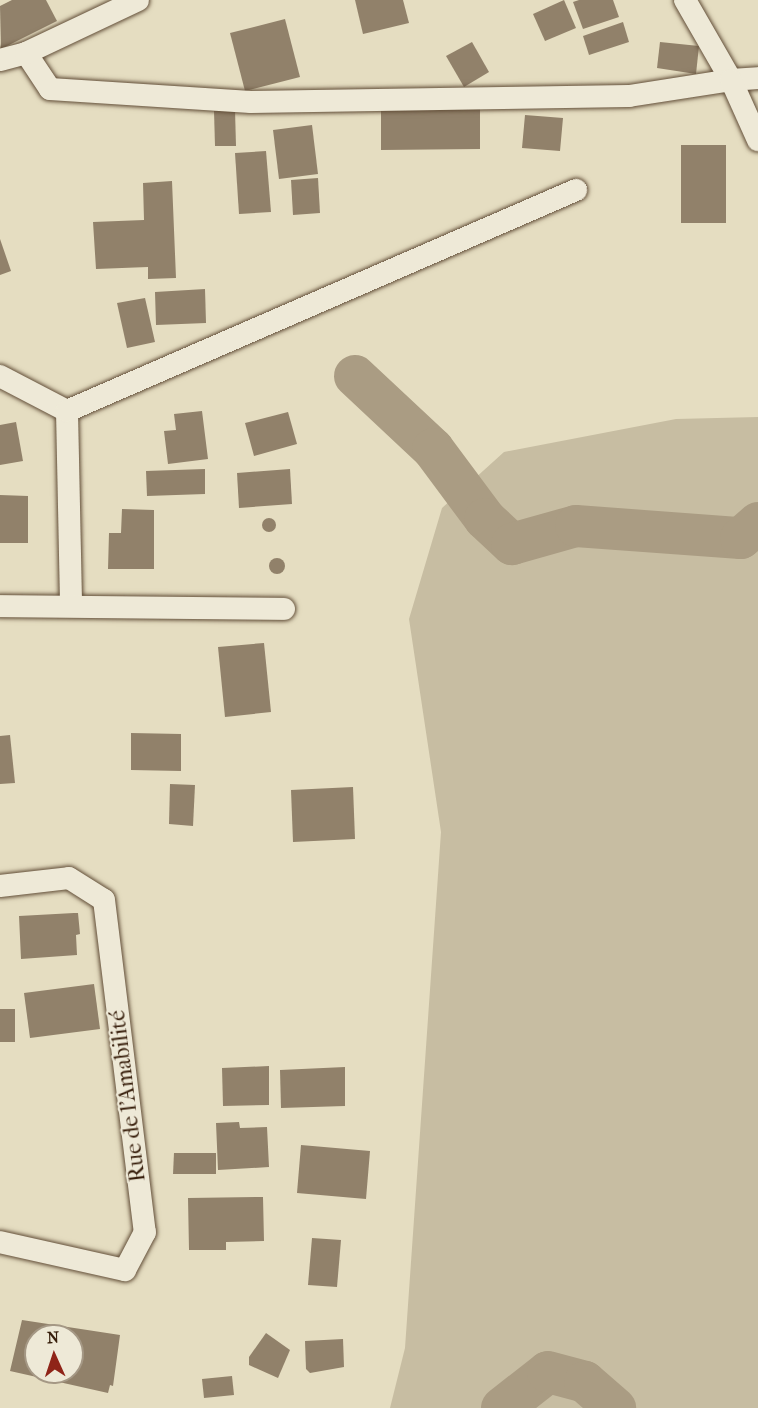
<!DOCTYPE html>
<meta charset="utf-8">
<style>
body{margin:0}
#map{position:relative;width:758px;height:1408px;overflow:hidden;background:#e5ddc1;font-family:"IM FELL French Canon",serif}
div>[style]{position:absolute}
.green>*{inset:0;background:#c7bda2}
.river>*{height:42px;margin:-21px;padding:0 21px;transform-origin:21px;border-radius:21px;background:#aa9c83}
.building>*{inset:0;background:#91816a}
.round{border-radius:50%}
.roads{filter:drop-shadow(0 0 2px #624e38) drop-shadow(0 0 2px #624e38)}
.minor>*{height:22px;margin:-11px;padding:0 11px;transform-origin:11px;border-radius:11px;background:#eee9d7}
span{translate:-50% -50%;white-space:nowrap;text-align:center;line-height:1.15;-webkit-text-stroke:4.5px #eee9d7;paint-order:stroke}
.street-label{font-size:22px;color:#371e0b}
.north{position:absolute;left:24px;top:1324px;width:60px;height:60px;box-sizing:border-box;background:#eee9d7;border:2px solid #a59885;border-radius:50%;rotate:357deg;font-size:16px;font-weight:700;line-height:24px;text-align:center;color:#371e0b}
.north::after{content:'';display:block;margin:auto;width:21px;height:27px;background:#8f2418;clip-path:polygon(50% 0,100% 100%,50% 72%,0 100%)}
</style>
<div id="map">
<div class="green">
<i style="clip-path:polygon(758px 417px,758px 1408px,390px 1408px,405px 1348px,441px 832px,409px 619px,442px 508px,504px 452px,676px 419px)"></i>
</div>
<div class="river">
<i style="left:355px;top:376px;width:107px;rotate:43.1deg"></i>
<i style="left:433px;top:449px;width:87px;rotate:53.4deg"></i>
<i style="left:485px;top:519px;width:37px;rotate:43deg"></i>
<i style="left:512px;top:544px;width:66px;rotate:-15.7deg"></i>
<i style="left:576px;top:526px;width:165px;rotate:4.2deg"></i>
<i style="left:741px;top:538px;width:23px;rotate:-41deg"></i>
<i style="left:502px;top:1408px;width:58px;rotate:-38deg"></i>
<i style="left:548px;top:1372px;width:38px;rotate:15deg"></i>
<i style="left:585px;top:1382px;width:40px;rotate:41deg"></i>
</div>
<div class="building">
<i style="clip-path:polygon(12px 0,46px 0,57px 21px,1px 49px,0 6px)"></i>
<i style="clip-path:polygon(355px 0,403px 0,409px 23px,363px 34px)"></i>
<i style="clip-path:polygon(564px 0,576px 28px,545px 41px,533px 14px)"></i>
<i style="clip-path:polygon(579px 0,613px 0,619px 17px,583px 29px,573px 2px)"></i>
<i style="clip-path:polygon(285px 19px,300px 77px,245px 91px,230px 33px)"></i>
<i style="clip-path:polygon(623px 22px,629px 42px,589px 55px,583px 36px)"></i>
<i style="clip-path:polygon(472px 42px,489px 72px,464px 87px,446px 56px)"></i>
<i style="clip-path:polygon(660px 42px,699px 46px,696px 74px,657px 68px)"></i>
<i style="clip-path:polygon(381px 107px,480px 107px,480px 149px,381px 150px)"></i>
<i style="clip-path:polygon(235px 110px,236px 146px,215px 146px,214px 111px)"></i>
<i style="clip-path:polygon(525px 115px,563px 118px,560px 151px,522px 148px)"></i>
<i style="clip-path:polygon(312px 125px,318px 174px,279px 179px,273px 130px)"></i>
<i style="clip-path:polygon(681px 145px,726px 145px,726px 223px,681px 223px)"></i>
<i style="clip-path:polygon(266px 151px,271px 212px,239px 214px,235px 153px)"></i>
<i style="clip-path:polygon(318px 178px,320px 213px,293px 215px,291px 180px)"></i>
<i style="clip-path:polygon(172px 181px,176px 278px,148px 279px,148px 267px,96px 269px,93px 222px,144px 220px,143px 183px)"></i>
<i style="clip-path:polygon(0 239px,11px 271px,0 275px)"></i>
<i style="clip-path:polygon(205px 289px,206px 323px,156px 325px,155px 292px)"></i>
<i style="clip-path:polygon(145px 298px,155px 342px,127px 348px,117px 303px)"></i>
<i style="clip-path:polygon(202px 411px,208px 459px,168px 464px,164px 431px,176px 430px,174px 414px)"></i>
<i style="clip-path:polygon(288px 412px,297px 444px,254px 456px,245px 423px)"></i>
<i style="clip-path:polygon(16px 422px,23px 461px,0 465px,0 425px)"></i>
<i style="clip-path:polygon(205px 469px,205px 494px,147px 496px,146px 471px)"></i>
<i style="clip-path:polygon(290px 469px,292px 504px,239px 508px,237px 473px)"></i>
<i style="clip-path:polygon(0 495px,28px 496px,28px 543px,0 543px)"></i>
<i style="clip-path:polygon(122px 509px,154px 510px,154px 569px,108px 569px,109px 533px,121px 533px)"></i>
<i class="round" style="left:262px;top:518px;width:14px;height:14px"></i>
<i class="round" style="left:269px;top:558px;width:16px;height:16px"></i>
<i style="clip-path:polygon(264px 643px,271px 712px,225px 717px,218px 647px)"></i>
<i style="clip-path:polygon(131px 733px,181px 734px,181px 771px,131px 770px)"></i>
<i style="clip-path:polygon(10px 735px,15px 783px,0 784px,0 736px)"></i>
<i style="clip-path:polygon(170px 784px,195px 785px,193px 826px,169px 824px)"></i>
<i style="clip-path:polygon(353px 787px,355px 839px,293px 842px,291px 790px)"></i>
<i style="clip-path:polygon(74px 913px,78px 913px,80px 934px,76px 935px,77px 955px,21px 959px,19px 916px)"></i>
<i style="clip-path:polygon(94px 984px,100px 1029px,30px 1038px,24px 993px)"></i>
<i style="clip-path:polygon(0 1009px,15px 1009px,15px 1042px,0 1042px)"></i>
<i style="clip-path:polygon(269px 1066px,269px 1105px,223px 1106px,222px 1068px)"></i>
<i style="clip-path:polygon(345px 1067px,345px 1106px,281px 1108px,280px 1070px)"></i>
<i style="clip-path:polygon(239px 1122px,240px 1128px,267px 1127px,269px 1167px,218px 1170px,216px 1123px)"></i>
<i style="clip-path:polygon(301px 1145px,370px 1151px,366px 1199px,297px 1193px)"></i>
<i style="clip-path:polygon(174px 1153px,216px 1153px,216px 1174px,173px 1174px)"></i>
<i style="clip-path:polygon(263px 1197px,264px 1241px,226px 1242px,226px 1250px,189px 1250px,188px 1198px)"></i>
<i style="clip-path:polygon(312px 1238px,341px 1240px,337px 1287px,308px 1285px)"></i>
<i style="clip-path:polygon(evenodd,22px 1320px,120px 1335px,113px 1386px,110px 1385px,108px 1393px,10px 1371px,22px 1320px,36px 1336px,72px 1336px,72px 1372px,36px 1372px,36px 1336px)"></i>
<i style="clip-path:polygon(266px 1333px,290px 1350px,278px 1378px,249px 1365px,249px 1357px)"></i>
<i style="clip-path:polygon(343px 1339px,344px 1367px,310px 1373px,306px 1369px,305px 1341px)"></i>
<i style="clip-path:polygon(232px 1376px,234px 1395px,204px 1398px,202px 1379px)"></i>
</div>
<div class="roads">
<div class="minor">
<i style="left:685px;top:0;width:92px;rotate:60.1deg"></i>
<i style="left:731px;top:80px;width:27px;rotate:-4deg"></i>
<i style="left:26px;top:53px;width:43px;rotate:56.3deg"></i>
<i style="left:50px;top:89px;width:201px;rotate:3.7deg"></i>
<i style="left:251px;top:102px;width:378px;rotate:-0.9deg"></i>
<i style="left:629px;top:96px;width:103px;rotate:-8.9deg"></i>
<i style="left:731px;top:80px;width:66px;rotate:65.8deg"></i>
<i style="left:0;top:60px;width:27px;rotate:-15deg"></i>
<i style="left:26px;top:53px;width:124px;rotate:-25.3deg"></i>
<i style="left:0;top:376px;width:76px;rotate:27.6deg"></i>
<i style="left:67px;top:411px;width:194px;rotate:88.8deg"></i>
<i style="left:67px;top:411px;width:555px;rotate:-23.47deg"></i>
<i style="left:0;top:606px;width:284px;rotate:0.6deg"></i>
<i style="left:0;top:886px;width:69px;rotate:-6.6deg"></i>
<i style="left:69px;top:878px;width:41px;rotate:32.2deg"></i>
<i style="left:104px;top:900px;width:335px;rotate:83deg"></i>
<i style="left:145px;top:1232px;width:43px;rotate:117.8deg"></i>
<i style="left:125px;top:1270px;width:128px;rotate:-167.4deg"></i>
</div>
</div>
<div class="street-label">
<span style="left:128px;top:1096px;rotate:-97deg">Rue de l'Amabilité</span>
</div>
<div class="north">N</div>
</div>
